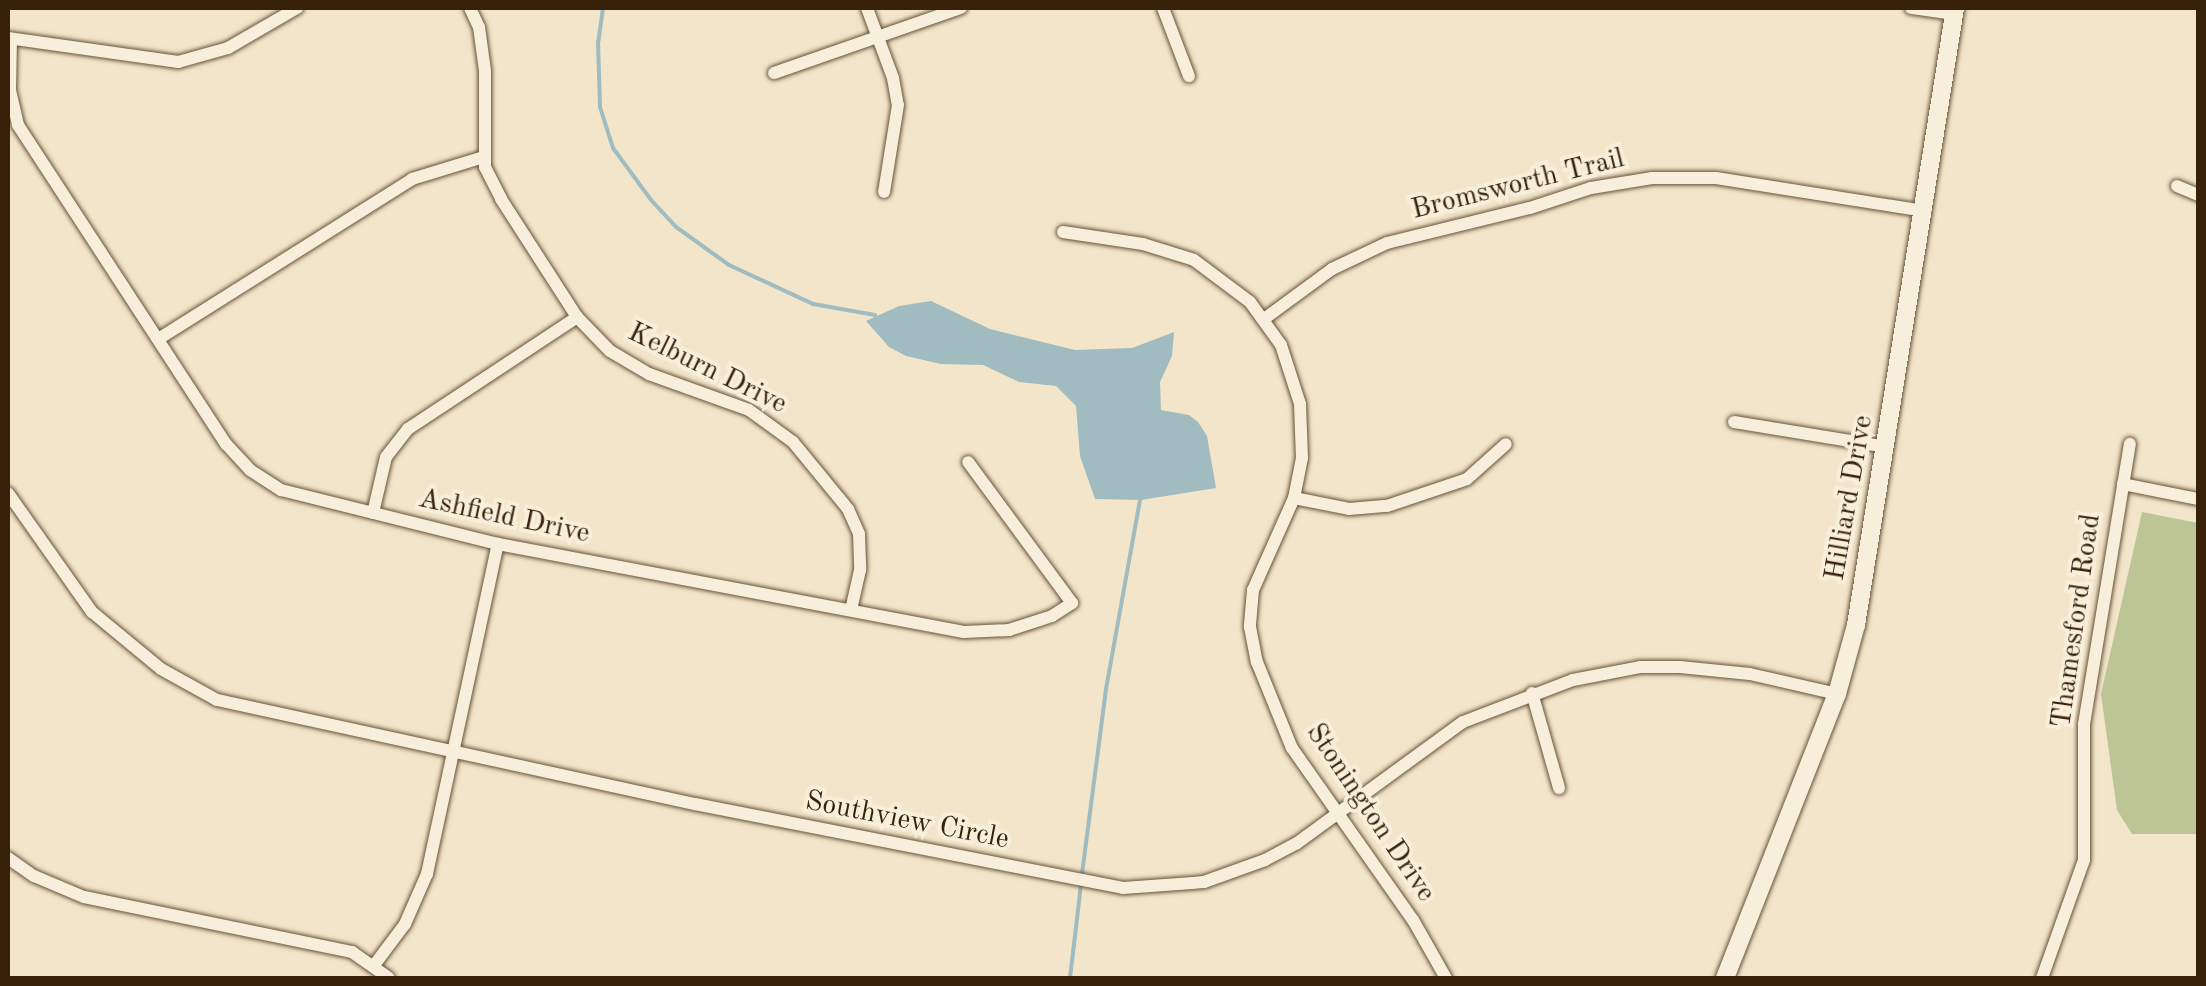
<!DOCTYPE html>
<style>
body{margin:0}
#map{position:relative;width:2206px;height:986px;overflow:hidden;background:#f3e5c9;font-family:"Old Standard TT",serif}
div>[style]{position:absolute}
.green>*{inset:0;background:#bdc495}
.water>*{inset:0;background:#a0bcc0}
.stream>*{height:4px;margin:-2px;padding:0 2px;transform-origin:2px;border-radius:2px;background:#a0bcc0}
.roads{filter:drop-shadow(0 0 2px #675239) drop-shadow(0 0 2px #675239)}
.street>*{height:12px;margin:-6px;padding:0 6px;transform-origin:6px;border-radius:6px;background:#f7eedc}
.secondary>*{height:18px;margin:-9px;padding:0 9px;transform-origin:9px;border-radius:9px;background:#f7eedc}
span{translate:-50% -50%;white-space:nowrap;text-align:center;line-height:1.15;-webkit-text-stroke:8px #f7eedc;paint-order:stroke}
.street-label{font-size:28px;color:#382109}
.frame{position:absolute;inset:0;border:10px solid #382109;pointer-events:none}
</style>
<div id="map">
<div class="green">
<i style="clip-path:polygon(2142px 512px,2198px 523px,2198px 834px,2132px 834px,2117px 810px,2101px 694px)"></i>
</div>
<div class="water">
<i style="clip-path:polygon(931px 301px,990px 329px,1075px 350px,1132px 348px,1174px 332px,1172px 356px,1160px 382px,1161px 410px,1189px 415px,1198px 422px,1207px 436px,1216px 488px,1141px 500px,1095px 499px,1080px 456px,1076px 406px,1056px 386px,1019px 382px,983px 365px,941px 364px,906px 356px,889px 347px,866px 321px,899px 306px)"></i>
</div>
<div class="stream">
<i style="left:603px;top:8px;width:34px;rotate:98deg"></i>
<i style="left:598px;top:42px;width:65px;rotate:88.2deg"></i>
<i style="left:600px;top:107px;width:43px;rotate:72.4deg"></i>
<i style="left:613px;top:148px;width:64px;rotate:53.8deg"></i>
<i style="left:651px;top:200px;width:37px;rotate:47deg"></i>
<i style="left:676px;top:227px;width:65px;rotate:35.6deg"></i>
<i style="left:729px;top:265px;width:93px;rotate:24.9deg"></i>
<i style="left:813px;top:304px;width:63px;rotate:10.1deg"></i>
<i style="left:1082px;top:874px;width:187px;rotate:-82.6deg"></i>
<i style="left:1106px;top:689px;width:192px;rotate:-79.8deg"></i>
<i style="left:1070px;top:978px;width:95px;rotate:-83.3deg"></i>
</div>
<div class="roads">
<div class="street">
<i style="left:470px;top:8px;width:21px;rotate:65deg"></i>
<i style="left:479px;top:27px;width:44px;rotate:82.2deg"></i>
<i style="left:485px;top:71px;width:96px;rotate:90deg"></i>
<i style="left:485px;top:167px;width:36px;rotate:63deg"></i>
<i style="left:501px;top:199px;width:140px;rotate:57.2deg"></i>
<i style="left:577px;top:317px;width:47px;rotate:45.9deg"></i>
<i style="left:610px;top:351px;width:45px;rotate:30.5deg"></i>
<i style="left:649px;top:374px;width:106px;rotate:19.8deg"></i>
<i style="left:749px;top:410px;width:54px;rotate:36deg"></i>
<i style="left:793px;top:442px;width:87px;rotate:50.6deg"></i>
<i style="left:848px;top:509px;width:27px;rotate:66deg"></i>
<i style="left:859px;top:534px;width:36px;rotate:88deg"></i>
<i style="left:860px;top:570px;width:41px;rotate:102.7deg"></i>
<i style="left:867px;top:8px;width:75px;rotate:69.6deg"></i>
<i style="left:893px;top:78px;width:27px;rotate:80deg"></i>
<i style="left:898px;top:105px;width:88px;rotate:99.1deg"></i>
<i style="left:1163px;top:8px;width:73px;rotate:69.1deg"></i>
<i style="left:1911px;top:8px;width:43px;rotate:7.9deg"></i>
<i style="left:8px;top:38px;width:172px;rotate:8deg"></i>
<i style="left:178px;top:62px;width:52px;rotate:-15.6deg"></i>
<i style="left:228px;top:48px;width:80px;rotate:-30.1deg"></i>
<i style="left:11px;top:39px;width:51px;rotate:91.1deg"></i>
<i style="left:10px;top:90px;width:36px;rotate:77deg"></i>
<i style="left:18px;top:125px;width:381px;rotate:56.9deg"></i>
<i style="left:226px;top:444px;width:35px;rotate:47deg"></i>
<i style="left:250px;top:470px;width:37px;rotate:33deg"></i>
<i style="left:281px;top:490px;width:224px;rotate:14deg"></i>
<i style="left:498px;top:544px;width:474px;rotate:10.7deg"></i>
<i style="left:964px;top:632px;width:45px;rotate:-2.5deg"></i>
<i style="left:1009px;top:630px;width:45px;rotate:-18deg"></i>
<i style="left:1052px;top:616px;width:24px;rotate:-33deg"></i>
<i style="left:1072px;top:603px;width:175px;rotate:-126.4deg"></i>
<i style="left:774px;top:73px;width:198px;rotate:-19.2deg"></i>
<i style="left:2177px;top:186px;width:23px;rotate:23deg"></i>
<i style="left:1063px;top:232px;width:81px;rotate:8.5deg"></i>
<i style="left:1143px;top:244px;width:53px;rotate:17.4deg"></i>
<i style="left:1194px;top:260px;width:70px;rotate:36.9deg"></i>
<i style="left:1250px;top:302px;width:53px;rotate:54.2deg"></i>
<i style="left:1281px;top:345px;width:62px;rotate:72.1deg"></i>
<i style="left:1300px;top:404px;width:54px;rotate:87.9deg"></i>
<i style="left:1302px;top:458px;width:41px;rotate:101.3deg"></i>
<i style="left:1294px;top:498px;width:101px;rotate:114deg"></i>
<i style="left:1253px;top:590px;width:37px;rotate:95deg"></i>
<i style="left:1250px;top:627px;width:36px;rotate:79deg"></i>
<i style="left:1257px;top:662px;width:93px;rotate:67.9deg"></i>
<i style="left:1292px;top:748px;width:210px;rotate:54.9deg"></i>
<i style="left:1413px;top:920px;width:67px;rotate:60.4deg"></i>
<i style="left:1264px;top:319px;width:84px;rotate:-36.3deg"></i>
<i style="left:1332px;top:269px;width:61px;rotate:-25.3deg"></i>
<i style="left:1387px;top:243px;width:147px;rotate:-13.8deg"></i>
<i style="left:1530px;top:208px;width:64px;rotate:-18.2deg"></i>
<i style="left:1591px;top:188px;width:62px;rotate:-9.3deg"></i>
<i style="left:1652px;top:178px;width:64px"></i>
<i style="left:1716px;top:178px;width:212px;rotate:9deg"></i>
<i style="left:160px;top:338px;width:298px;rotate:-32.2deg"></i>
<i style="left:412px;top:179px;width:75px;rotate:-17deg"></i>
<i style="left:1734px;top:422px;width:155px;rotate:9.3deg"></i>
<i style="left:2123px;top:484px;width:76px;rotate:11.3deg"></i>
<i style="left:8px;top:493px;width:146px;rotate:54.8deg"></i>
<i style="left:92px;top:612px;width:89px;rotate:39.6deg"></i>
<i style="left:161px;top:669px;width:64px;rotate:29deg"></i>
<i style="left:217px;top:700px;width:489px;rotate:12.3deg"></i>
<i style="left:695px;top:804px;width:436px;rotate:11.1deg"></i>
<i style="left:1123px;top:888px;width:81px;rotate:-4.2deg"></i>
<i style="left:1204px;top:882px;width:65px;rotate:-19.8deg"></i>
<i style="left:1265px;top:860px;width:36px;rotate:-28deg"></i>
<i style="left:1297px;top:843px;width:205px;rotate:-36.1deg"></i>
<i style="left:1463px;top:722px;width:118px;rotate:-20.9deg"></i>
<i style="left:1573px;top:680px;width:68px;rotate:-11deg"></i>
<i style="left:1640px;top:667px;width:40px"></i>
<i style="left:1680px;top:667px;width:70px;rotate:5.7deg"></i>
<i style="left:1750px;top:674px;width:89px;rotate:12.9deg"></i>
<i style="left:1294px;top:498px;width:56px;rotate:11.3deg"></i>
<i style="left:1349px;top:509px;width:38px;rotate:-5deg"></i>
<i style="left:1387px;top:506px;width:84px;rotate:-18.6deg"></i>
<i style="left:1467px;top:479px;width:52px;rotate:-41.9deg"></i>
<i style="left:373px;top:513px;width:57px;rotate:-76.9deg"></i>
<i style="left:386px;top:457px;width:36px;rotate:-52deg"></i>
<i style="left:408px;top:429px;width:203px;rotate:-33.5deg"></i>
<i style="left:1532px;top:693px;width:99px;rotate:74.1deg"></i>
<i style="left:8px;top:858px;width:32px;rotate:35deg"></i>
<i style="left:34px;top:876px;width:54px;rotate:22.8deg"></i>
<i style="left:84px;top:897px;width:274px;rotate:11.6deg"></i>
<i style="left:352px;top:952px;width:45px;rotate:35.1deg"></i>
<i style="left:375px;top:964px;width:50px;rotate:-53.1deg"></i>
<i style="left:405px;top:924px;width:55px;rotate:-66.3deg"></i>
<i style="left:427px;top:874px;width:338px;rotate:-77.9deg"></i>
<i style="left:2042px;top:978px;width:125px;rotate:-70.4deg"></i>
<i style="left:2084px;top:860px;width:136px;rotate:-90deg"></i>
<i style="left:2084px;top:724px;width:284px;rotate:-80.7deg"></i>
</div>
<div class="secondary">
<i style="left:1725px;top:978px;width:305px;rotate:-68.5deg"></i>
<i style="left:1837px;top:694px;width:72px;rotate:-74.6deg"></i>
<i style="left:1856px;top:625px;width:625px;rotate:-80.88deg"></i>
</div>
</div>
<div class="street-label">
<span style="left:1518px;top:185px;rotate:-14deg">Bromsworth Trail</span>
<span style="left:707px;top:369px;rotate:26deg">Kelburn Drive</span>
<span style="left:1850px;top:498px;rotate:-80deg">Hilliard Drive</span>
<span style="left:504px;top:517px;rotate:12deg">Ashfield Drive</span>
<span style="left:2077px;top:621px;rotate:-82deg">Thamesford Road</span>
<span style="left:1370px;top:813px;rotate:56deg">Stonington Drive</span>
<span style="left:907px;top:821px;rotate:11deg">Southview Circle</span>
</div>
<div class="frame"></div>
</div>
